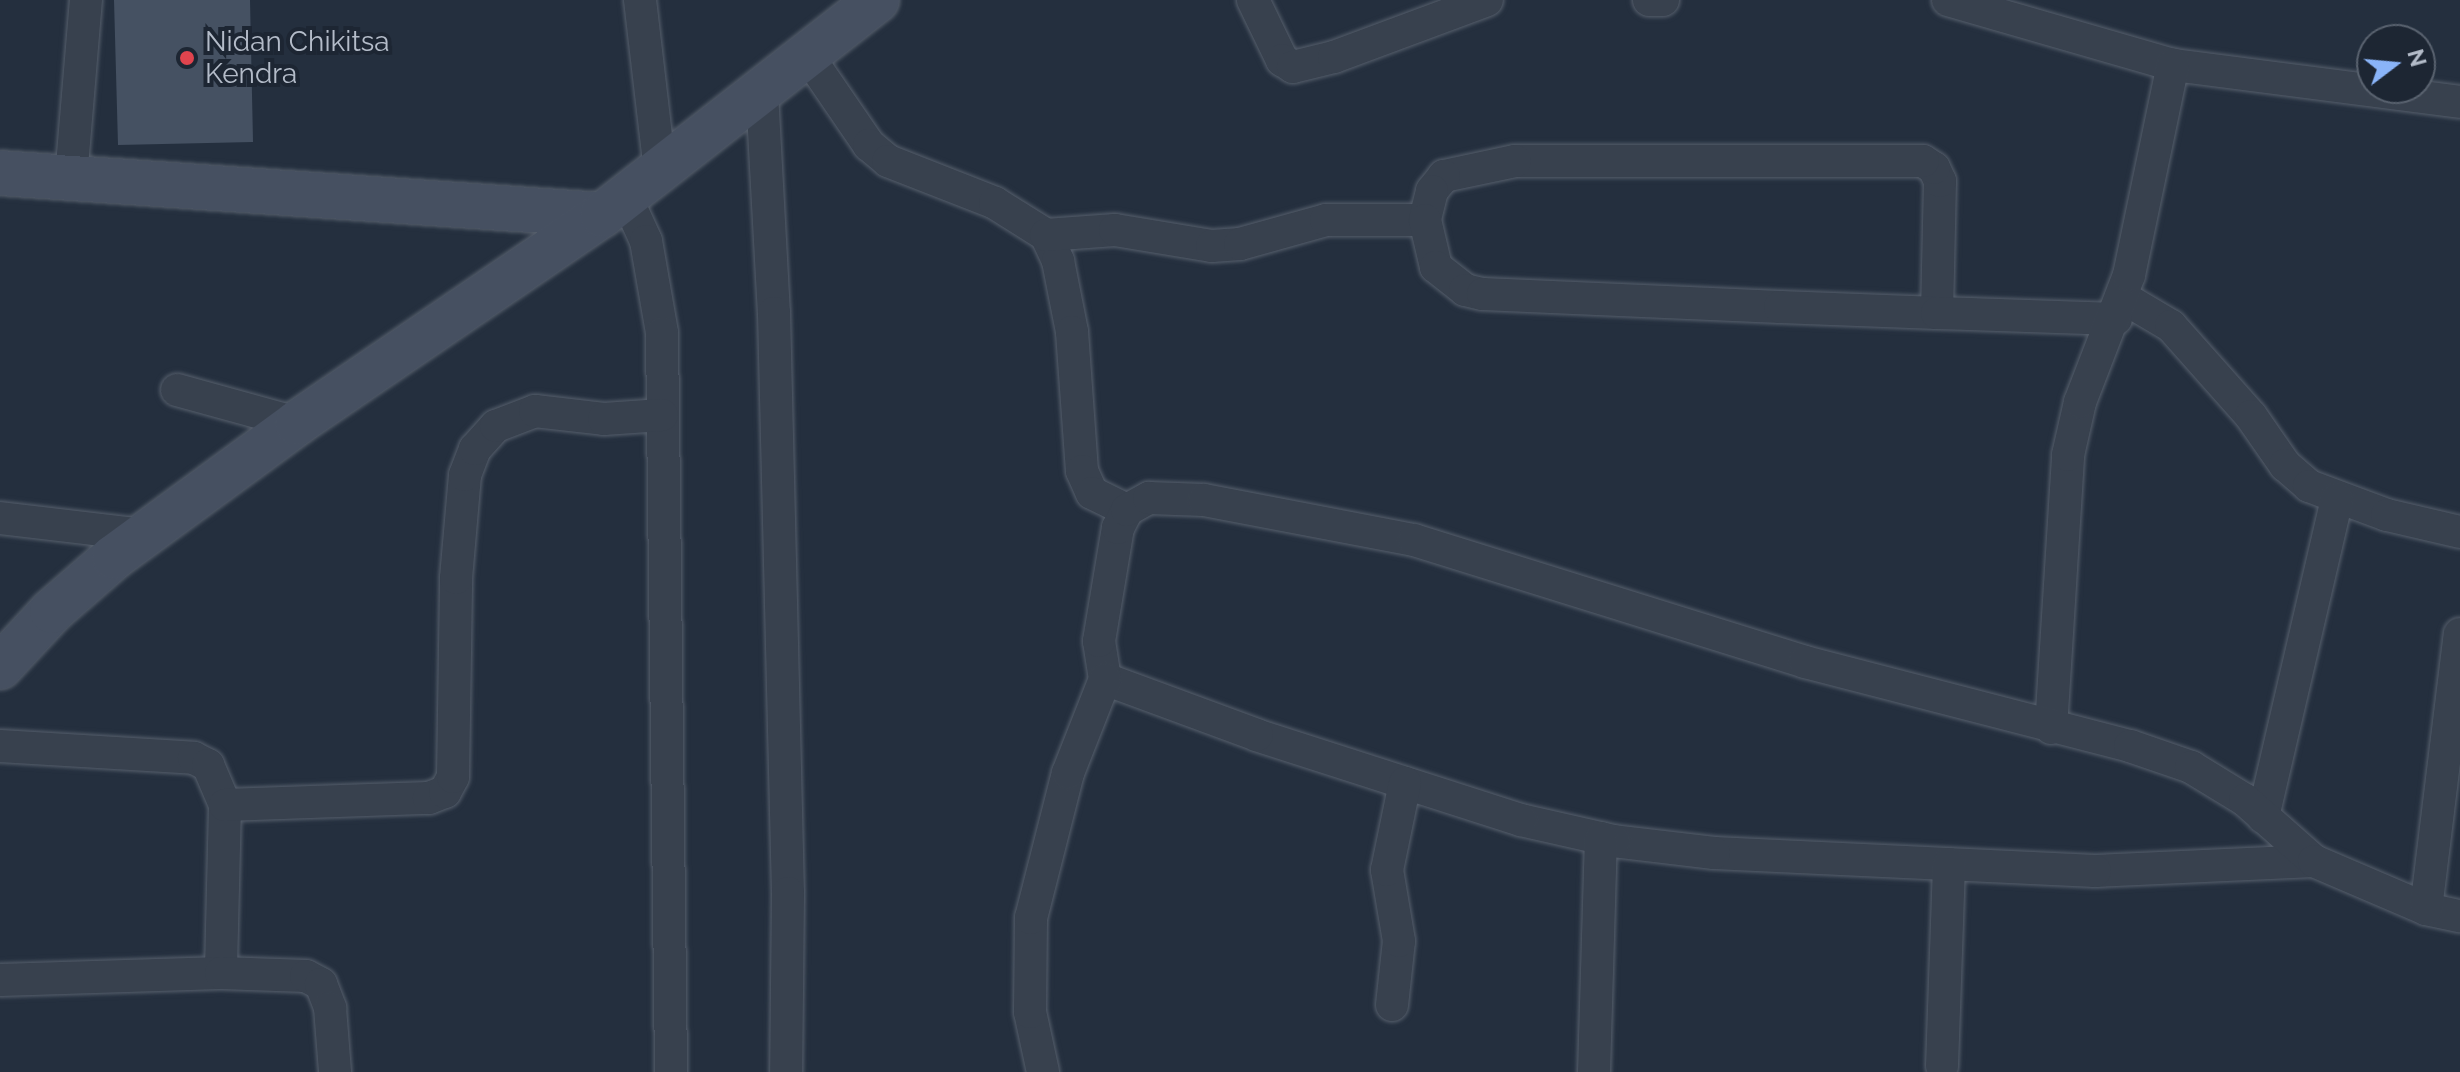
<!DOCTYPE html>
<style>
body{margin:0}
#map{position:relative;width:2460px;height:1072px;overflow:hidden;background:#242f3e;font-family:Raleway,sans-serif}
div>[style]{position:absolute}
.building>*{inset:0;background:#455162}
.roads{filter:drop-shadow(0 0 2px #565f6c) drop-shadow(0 0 2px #565f6c)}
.street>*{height:32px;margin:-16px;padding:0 16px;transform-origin:16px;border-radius:16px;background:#38414e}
.secondary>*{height:44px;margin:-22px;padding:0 22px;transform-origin:22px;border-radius:22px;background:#465061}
.dots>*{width:22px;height:22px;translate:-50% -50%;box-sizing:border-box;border:4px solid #1d2633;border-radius:50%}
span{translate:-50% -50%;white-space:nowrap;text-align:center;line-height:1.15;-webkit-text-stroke:8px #1d2633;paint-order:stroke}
.poi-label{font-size:28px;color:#b4bcc9}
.left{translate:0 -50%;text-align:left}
.north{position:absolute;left:2356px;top:24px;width:80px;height:80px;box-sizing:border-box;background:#1d2633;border:2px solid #59626f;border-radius:50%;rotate:74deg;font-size:22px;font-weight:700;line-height:32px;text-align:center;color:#b4bcc9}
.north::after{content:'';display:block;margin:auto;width:28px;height:36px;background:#8ab4f8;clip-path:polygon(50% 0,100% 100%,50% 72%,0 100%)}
</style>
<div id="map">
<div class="building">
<i style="clip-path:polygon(114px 0,250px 0,253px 142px,118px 145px)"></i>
</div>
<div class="roads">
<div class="street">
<i style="left:640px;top:0;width:172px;rotate:83.3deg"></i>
<i style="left:1253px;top:0;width:67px;rotate:64.2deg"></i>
<i style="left:1282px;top:60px;width:13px;rotate:32deg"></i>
<i style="left:1293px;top:67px;width:42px;rotate:-13.7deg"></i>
<i style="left:1334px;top:57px;width:163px;rotate:-20.4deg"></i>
<i style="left:1649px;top:0;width:14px"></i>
<i style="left:1948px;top:0;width:234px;rotate:16.1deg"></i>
<i style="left:2173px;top:65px;width:289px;rotate:7.3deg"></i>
<i style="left:808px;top:56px;width:108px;rotate:55.6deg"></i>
<i style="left:869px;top:145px;width:25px;rotate:40deg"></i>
<i style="left:888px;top:161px;width:115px;rotate:21.4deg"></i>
<i style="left:995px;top:203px;width:60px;rotate:32.1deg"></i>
<i style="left:1046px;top:235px;width:29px;rotate:65deg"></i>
<i style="left:1058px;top:261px;width:72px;rotate:78.8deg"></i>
<i style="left:1072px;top:332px;width:139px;rotate:85.9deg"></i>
<i style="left:1082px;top:471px;width:24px;rotate:66deg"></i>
<i style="left:1092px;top:493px;width:39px;rotate:26deg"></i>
<i style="left:762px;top:93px;width:220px;rotate:86.9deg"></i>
<i style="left:774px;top:313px;width:580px;rotate:88.62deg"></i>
<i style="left:788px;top:893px;width:179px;rotate:90.6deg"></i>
<i style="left:71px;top:178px;width:179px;rotate:-85.2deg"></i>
<i style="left:626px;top:197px;width:48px;rotate:65.6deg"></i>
<i style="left:646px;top:241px;width:93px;rotate:80.1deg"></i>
<i style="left:662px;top:333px;width:739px;rotate:89.3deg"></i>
<i style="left:1046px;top:235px;width:69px;rotate:-4.1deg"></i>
<i style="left:1115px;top:230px;width:98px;rotate:9.4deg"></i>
<i style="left:1212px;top:246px;width:28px;rotate:-4deg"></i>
<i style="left:1240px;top:244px;width:89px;rotate:-15.6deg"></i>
<i style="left:1326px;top:220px;width:99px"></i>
<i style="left:2122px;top:297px;width:57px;rotate:30.6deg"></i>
<i style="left:2171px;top:326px;width:120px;rotate:48.4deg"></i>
<i style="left:2251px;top:416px;width:60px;rotate:55.2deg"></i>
<i style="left:2285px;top:465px;width:32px;rotate:41deg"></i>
<i style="left:2309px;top:486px;width:83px;rotate:20.4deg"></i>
<i style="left:2387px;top:515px;width:75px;rotate:13.1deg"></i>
<i style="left:1937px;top:313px;width:132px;rotate:-88.7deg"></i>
<i style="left:1940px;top:181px;width:14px;rotate:-115deg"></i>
<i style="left:1934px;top:168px;width:13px;rotate:-148deg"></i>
<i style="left:1923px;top:161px;width:408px;rotate:180deg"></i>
<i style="left:1515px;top:161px;width:73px;rotate:168.1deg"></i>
<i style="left:1444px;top:176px;width:19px;rotate:129deg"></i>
<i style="left:1432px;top:191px;width:30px;rotate:104deg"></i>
<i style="left:1425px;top:220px;width:48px;rotate:76.8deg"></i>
<i style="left:1436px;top:267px;width:37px;rotate:38deg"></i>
<i style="left:1465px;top:290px;width:18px;rotate:13deg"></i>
<i style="left:1483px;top:294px;width:297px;rotate:2.5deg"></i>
<i style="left:1780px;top:307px;width:157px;rotate:2.2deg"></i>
<i style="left:1937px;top:313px;width:179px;rotate:1.9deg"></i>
<i style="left:177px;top:390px;width:124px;rotate:15.4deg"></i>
<i style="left:0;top:518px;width:145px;rotate:6.7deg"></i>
<i style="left:2051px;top:728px;width:274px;rotate:-86.4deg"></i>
<i style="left:2068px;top:455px;width:54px;rotate:-77.2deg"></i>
<i style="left:2080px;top:402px;width:136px;rotate:-68.9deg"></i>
<i style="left:2129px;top:275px;width:215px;rotate:-78.2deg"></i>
<i style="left:0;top:746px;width:194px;rotate:3.5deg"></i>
<i style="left:194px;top:758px;width:16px;rotate:27deg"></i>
<i style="left:208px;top:765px;width:43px;rotate:67deg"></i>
<i style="left:225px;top:805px;width:168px;rotate:91.4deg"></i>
<i style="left:225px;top:805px;width:204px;rotate:-2deg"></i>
<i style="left:429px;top:798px;width:17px;rotate:-21deg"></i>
<i style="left:445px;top:792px;width:17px;rotate:-62deg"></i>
<i style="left:453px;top:777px;width:199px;rotate:-89.1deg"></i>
<i style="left:456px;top:578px;width:103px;rotate:-85deg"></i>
<i style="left:465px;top:475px;width:28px;rotate:-69deg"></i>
<i style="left:475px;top:449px;width:31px;rotate:-48deg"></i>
<i style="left:496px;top:426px;width:42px;rotate:-21deg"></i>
<i style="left:535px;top:411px;width:69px;rotate:6.6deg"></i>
<i style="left:604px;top:419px;width:58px;rotate:-3.9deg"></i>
<i style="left:2263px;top:817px;width:327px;rotate:-76.9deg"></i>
<i style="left:2314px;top:861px;width:219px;rotate:177.4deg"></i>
<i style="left:2095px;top:871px;width:381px;rotate:-177.3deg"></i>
<i style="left:1714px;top:853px;width:101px;rotate:-173.2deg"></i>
<i style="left:1614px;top:841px;width:95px;rotate:-167.3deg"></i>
<i style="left:1521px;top:820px;width:277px;rotate:-162.2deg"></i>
<i style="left:1257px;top:735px;width:162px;rotate:-159.8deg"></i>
<i style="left:1105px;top:679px;width:38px;rotate:-99deg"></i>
<i style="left:1099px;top:641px;width:115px;rotate:-80.5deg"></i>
<i style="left:1118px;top:528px;width:20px;rotate:-63deg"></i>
<i style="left:1127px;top:510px;width:25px;rotate:-29deg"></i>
<i style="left:1149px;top:498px;width:55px;rotate:2.1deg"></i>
<i style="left:1204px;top:500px;width:214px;rotate:10.8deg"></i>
<i style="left:1414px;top:540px;width:410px;rotate:17.3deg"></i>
<i style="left:1805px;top:662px;width:336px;rotate:14.5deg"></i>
<i style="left:2130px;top:746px;width:65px;rotate:19deg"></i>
<i style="left:2191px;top:767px;width:63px;rotate:31.4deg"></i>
<i style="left:2245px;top:800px;width:92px;rotate:41.5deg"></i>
<i style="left:2314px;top:861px;width:122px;rotate:23.2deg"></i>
<i style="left:2426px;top:909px;width:35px;rotate:12deg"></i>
<i style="left:2426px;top:909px;width:277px;rotate:-83deg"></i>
<i style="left:0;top:980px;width:221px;rotate:-1.8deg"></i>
<i style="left:221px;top:973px;width:85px;rotate:2deg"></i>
<i style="left:306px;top:976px;width:17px;rotate:28deg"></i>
<i style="left:321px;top:984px;width:26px;rotate:69deg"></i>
<i style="left:330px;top:1008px;width:64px;rotate:85.5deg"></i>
<i style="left:1392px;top:1005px;width:64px;rotate:-83.8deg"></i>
<i style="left:1399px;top:941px;width:72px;rotate:-99.6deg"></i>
<i style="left:1387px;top:870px;width:89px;rotate:-78.3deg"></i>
<i style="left:1942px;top:1066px;width:202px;rotate:-88deg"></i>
<i style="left:1043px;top:1072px;width:61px;rotate:-102.2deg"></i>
<i style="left:1030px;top:1012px;width:94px;rotate:-89.4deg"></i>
<i style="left:1031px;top:918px;width:150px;rotate:-75.7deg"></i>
<i style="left:1068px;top:773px;width:101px;rotate:-68.5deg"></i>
<i style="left:1594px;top:1072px;width:234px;rotate:-88.3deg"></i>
</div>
<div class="secondary">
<i style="left:0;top:173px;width:603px;rotate:3.99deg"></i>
<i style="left:0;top:667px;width:76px;rotate:-47.1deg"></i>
<i style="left:52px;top:611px;width:82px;rotate:-41.1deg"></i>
<i style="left:114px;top:557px;width:227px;rotate:-36.2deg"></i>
<i style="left:297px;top:423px;width:369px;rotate:-34.3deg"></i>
<i style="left:602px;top:215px;width:349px;rotate:-38deg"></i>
</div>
</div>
<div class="dots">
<i style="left:187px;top:58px;background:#e0444e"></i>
</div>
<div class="poi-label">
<span class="left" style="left:205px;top:58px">Nidan Chikitsa<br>Kendra</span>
</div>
<div class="north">N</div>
</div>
